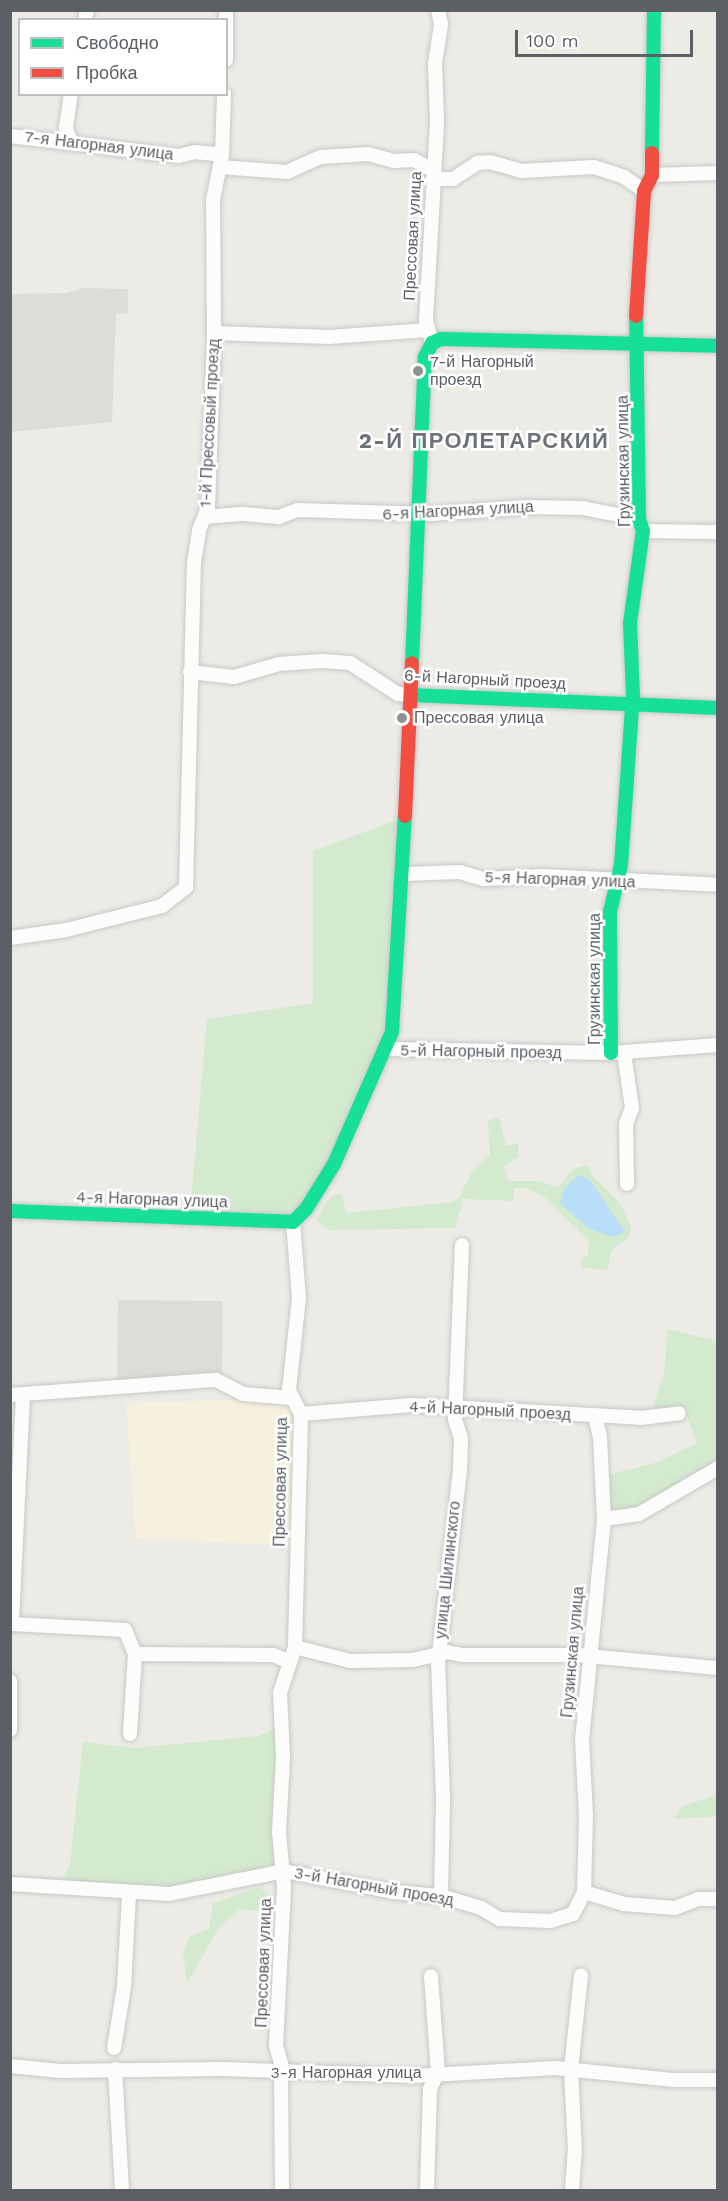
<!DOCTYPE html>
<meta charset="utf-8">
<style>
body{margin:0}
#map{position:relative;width:728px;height:2201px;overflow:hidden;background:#ecebe6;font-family:"Work Sans",sans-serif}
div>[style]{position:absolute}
.commercial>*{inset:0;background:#f6f0de}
.industrial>*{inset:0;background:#dddcd7}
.green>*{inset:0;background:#d3eacf}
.water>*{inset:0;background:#b9def8}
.roads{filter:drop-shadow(0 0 2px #c8c8c7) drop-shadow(0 0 2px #c8c8c7)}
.street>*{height:14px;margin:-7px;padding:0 7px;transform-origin:7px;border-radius:7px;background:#fcfcfb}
.fast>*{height:14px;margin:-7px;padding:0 7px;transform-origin:7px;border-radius:7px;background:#16e098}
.jam>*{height:14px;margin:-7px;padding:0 7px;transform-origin:7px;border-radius:7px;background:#f24e42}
.dots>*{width:16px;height:16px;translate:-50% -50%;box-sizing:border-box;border:3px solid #fff;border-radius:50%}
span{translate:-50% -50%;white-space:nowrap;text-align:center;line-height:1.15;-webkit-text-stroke:5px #fff;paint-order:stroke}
.street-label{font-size:16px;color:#5b6065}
.poi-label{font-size:16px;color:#5b6065}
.left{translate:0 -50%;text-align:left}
.district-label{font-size:22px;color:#6c7277;font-weight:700;letter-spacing:1.5px}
.frame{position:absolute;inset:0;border:12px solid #5b6065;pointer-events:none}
.legend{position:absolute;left:18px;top:18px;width:210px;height:78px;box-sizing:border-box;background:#fff;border:2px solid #bdbfc1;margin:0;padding:8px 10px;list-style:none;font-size:18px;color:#5b6065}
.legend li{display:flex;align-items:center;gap:12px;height:30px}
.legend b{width:30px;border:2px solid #bdbfc1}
.scale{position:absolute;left:515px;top:30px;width:178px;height:27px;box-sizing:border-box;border:3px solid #5b6065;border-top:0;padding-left:8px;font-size:18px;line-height:21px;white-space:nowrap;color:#5b6065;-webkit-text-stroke:4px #fff;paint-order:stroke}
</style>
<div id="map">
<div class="commercial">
<i style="clip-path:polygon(272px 1399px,290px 1404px,293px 1414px,293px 1546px,136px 1538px,126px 1403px)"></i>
</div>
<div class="industrial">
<i style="clip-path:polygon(83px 288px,128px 289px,128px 313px,116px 314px,112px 422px,11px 432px,11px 294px,67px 293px)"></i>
<i style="clip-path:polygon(118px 1300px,223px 1301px,222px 1376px,117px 1382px)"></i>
</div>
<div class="green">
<i style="clip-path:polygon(400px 819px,387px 1028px,330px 1163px,301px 1204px,289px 1213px,190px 1213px,207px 1019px,313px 1003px,313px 851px)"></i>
<i style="clip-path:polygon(evenodd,499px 1117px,506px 1146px,518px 1143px,519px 1157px,504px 1166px,508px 1181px,540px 1181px,558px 1188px,573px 1169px,588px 1165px,593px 1176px,621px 1204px,631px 1228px,628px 1239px,611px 1250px,608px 1270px,581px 1267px,581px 1258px,588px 1256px,589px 1241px,544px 1197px,527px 1188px,514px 1188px,514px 1201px,463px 1199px,455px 1228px,329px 1230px,316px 1220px,330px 1197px,341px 1193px,346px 1213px,452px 1202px,459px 1198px,472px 1171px,490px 1154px,488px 1121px,499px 1117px,572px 1177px,590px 1180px,624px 1232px,572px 1177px)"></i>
<i style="clip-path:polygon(667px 1329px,717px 1341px,717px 1464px,638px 1510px,613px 1512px,609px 1508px,606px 1475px,658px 1462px,697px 1443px,684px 1408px,651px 1413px,665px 1369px)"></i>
<i style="clip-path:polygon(280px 1726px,281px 1854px,274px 1870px,169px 1890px,62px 1882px,70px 1864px,83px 1742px,135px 1748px,258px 1736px)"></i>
<i style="clip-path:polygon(717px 1795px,717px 1816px,674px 1819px,683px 1806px)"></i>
<i style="clip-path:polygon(260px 1887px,270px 1895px,259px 1911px,240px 1909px,218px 1929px,187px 1984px,183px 1952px,189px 1937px,209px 1929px,213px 1903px)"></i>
</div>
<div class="water">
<i style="clip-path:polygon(578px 1175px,590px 1180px,625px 1232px,612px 1237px,588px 1228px,560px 1203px,564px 1189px)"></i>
</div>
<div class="roads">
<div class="street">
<i style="left:226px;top:10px;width:50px;rotate:90deg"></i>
<i style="left:85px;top:20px;width:10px;rotate:-79deg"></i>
<i style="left:10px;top:136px;width:170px;rotate:6.7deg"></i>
<i style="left:179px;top:156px;width:16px;rotate:-14deg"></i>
<i style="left:195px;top:152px;width:27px;rotate:6deg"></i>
<i style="left:71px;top:142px;width:15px;rotate:-110deg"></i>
<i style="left:66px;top:128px;width:34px;rotate:-82deg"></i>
<i style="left:220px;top:167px;width:67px;rotate:4.3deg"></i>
<i style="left:287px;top:172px;width:37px;rotate:-24deg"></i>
<i style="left:321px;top:157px;width:47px;rotate:-3.7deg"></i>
<i style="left:368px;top:154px;width:27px;rotate:15deg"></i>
<i style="left:394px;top:161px;width:20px;rotate:-3deg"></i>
<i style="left:414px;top:160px;width:21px;rotate:28deg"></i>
<i style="left:652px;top:175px;width:66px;rotate:-1.7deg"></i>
<i style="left:433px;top:179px;width:20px"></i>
<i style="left:453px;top:179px;width:30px;rotate:-33deg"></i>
<i style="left:478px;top:163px;width:12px;rotate:-5deg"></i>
<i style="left:490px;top:162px;width:32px;rotate:16deg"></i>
<i style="left:521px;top:171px;width:73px;rotate:-3.1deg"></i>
<i style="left:594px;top:167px;width:32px;rotate:18deg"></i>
<i style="left:624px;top:177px;width:24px;rotate:35deg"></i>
<i style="left:214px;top:333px;width:115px;rotate:2deg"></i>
<i style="left:329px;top:337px;width:99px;rotate:-4deg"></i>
<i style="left:432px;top:343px;width:24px;rotate:-105deg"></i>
<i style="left:426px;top:320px;width:198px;rotate:-86.8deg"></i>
<i style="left:437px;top:122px;width:59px;rotate:-91.9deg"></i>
<i style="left:435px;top:63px;width:39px;rotate:-81deg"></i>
<i style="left:441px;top:24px;width:14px;rotate:-102deg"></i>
<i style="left:205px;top:517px;width:38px;rotate:-5deg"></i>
<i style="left:243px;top:514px;width:36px;rotate:5deg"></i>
<i style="left:279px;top:517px;width:19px;rotate:-21deg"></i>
<i style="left:297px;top:510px;width:135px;rotate:1.7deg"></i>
<i style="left:432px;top:514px;width:95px;rotate:-4.2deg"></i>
<i style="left:527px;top:507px;width:55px;rotate:1deg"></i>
<i style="left:582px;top:508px;width:58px;rotate:10.9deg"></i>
<i style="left:643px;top:531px;width:75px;rotate:0.8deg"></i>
<i style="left:190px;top:672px;width:44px;rotate:6.5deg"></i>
<i style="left:234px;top:677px;width:47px;rotate:-16.1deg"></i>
<i style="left:279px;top:664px;width:43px;rotate:-4deg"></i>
<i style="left:322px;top:661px;width:28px;rotate:4deg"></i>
<i style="left:350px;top:663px;width:57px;rotate:32.9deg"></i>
<i style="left:398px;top:694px;width:13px;rotate:4deg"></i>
<i style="left:403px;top:874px;width:57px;rotate:-2deg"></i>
<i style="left:460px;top:872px;width:24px;rotate:17deg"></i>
<i style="left:483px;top:879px;width:60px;rotate:-2.9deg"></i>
<i style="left:543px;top:876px;width:175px;rotate:2.9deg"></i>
<i style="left:10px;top:938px;width:57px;rotate:-8.1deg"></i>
<i style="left:66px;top:930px;width:99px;rotate:-14deg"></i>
<i style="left:162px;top:906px;width:31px;rotate:-38deg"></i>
<i style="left:186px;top:887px;width:324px;rotate:-88.6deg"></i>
<i style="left:194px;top:563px;width:33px;rotate:-81deg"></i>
<i style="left:199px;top:530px;width:24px;rotate:-68deg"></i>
<i style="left:208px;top:508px;width:175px;rotate:-88deg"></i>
<i style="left:214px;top:333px;width:133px;rotate:-90.4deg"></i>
<i style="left:213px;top:200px;width:46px;rotate:-78.7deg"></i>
<i style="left:222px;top:155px;width:61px;rotate:-88.1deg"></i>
<i style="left:387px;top:1049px;width:224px;rotate:1deg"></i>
<i style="left:611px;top:1053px;width:107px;rotate:-4.3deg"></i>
<i style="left:624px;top:1053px;width:56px;rotate:81.7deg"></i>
<i style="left:632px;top:1108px;width:17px;rotate:111deg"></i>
<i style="left:626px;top:1124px;width:60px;rotate:89deg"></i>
<i style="left:10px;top:1395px;width:207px;rotate:-4.2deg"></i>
<i style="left:216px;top:1380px;width:30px;rotate:27deg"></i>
<i style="left:243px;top:1394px;width:49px;rotate:4.7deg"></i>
<i style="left:23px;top:1396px;width:228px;rotate:92.8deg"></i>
<i style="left:12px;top:1624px;width:113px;rotate:3deg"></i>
<i style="left:125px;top:1630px;width:26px;rotate:67deg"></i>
<i style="left:135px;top:1654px;width:138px;rotate:0.4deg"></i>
<i style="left:273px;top:1655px;width:16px;rotate:22deg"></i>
<i style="left:301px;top:1414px;width:111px;rotate:-4.6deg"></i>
<i style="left:412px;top:1405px;width:229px;rotate:3.2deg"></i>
<i style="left:641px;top:1418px;width:38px;rotate:-7deg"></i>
<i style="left:604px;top:1519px;width:35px;rotate:-8deg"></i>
<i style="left:639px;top:1514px;width:91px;rotate:-30.2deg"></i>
<i style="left:295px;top:1647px;width:57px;rotate:14.3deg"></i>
<i style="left:350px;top:1661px;width:63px;rotate:-0.9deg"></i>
<i style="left:413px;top:1660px;width:35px;rotate:-13deg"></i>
<i style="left:447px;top:1652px;width:16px;rotate:11deg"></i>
<i style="left:463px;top:1655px;width:114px"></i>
<i style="left:577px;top:1655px;width:142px;rotate:5.3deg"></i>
<i style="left:10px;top:1681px;width:49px;rotate:90deg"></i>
<i style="left:130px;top:1734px;width:80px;rotate:-86.4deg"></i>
<i style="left:10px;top:1884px;width:159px;rotate:3.6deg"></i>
<i style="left:169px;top:1894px;width:117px;rotate:-11.3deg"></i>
<i style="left:284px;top:1871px;width:111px;rotate:10.9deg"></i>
<i style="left:393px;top:1892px;width:48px;rotate:4.8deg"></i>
<i style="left:441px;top:1896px;width:42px;rotate:16.7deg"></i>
<i style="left:481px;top:1908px;width:21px;rotate:31deg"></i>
<i style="left:499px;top:1919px;width:51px;rotate:2.2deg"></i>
<i style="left:550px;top:1921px;width:24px;rotate:-17deg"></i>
<i style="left:573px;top:1914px;width:25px;rotate:-63deg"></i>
<i style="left:584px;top:1892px;width:42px;rotate:16.7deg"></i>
<i style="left:624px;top:1904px;width:51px;rotate:4.5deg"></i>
<i style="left:675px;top:1908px;width:25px;rotate:-21deg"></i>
<i style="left:698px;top:1899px;width:20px"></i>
<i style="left:584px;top:1892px;width:76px;rotate:-88.5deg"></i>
<i style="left:586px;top:1816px;width:76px;rotate:-93deg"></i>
<i style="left:582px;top:1740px;width:222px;rotate:-84.3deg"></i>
<i style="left:604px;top:1519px;width:82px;rotate:-92.8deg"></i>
<i style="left:600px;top:1437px;width:21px;rotate:-104deg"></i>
<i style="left:441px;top:1896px;width:99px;rotate:-88.8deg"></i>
<i style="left:443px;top:1797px;width:134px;rotate:-92.1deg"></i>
<i style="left:438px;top:1663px;width:195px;rotate:-83.5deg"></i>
<i style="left:460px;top:1469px;width:31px;rotate:-88deg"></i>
<i style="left:461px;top:1438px;width:20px;rotate:-108deg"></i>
<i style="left:455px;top:1419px;width:174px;rotate:-87.7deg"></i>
<i style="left:114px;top:2048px;width:62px;rotate:-80.7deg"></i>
<i style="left:124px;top:1987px;width:93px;rotate:-86.9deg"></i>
<i style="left:10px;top:2066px;width:51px;rotate:5.6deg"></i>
<i style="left:61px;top:2071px;width:162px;rotate:-0.7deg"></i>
<i style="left:223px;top:2069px;width:190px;rotate:2.1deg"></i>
<i style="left:413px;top:2076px;width:142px;rotate:-3.2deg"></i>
<i style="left:555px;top:2068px;width:120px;rotate:5.8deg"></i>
<i style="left:674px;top:2080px;width:44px"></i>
<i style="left:115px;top:2069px;width:121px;rotate:86.7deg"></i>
<i style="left:282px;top:2190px;width:127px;rotate:-90.5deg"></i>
<i style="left:281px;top:2063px;width:18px;rotate:-106deg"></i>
<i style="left:276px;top:2046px;width:159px;rotate:-87.1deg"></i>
<i style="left:284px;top:1887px;width:55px;rotate:-95.2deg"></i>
<i style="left:279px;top:1832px;width:75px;rotate:-86.9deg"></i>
<i style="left:283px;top:1757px;width:64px;rotate:-92.7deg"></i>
<i style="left:280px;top:1693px;width:48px;rotate:-71.9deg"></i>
<i style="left:295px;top:1647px;width:233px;rotate:-88.5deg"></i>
<i style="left:301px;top:1414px;width:27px;rotate:-117deg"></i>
<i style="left:289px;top:1390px;width:93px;rotate:-83.8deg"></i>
<i style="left:299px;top:1298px;width:76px;rotate:-94.5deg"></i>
<i style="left:427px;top:2190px;width:101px;rotate:-88.3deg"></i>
<i style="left:430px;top:2089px;width:19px;rotate:-65deg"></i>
<i style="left:438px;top:2072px;width:96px;rotate:-94.2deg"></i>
<i style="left:572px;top:2190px;width:39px;rotate:-86deg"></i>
<i style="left:575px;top:2151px;width:82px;rotate:-92.8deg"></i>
<i style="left:571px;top:2069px;width:94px;rotate:-83.9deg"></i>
</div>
<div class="fast">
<i style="left:652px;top:153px;width:143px;rotate:-89.2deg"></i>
<i style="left:412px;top:663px;width:306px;rotate:-87.6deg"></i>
<i style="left:425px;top:357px;width:16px;rotate:-63deg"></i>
<i style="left:432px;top:343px;width:10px;rotate:-24deg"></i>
<i style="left:441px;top:339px;width:277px;rotate:1.4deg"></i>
<i style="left:411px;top:695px;width:307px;rotate:2.4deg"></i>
<i style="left:611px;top:1053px;width:141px;rotate:-90.4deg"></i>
<i style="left:610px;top:912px;width:48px;rotate:-76.8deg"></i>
<i style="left:621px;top:865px;width:170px;rotate:-86deg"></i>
<i style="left:633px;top:695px;width:72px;rotate:-92.4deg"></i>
<i style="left:630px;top:623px;width:93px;rotate:-82deg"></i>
<i style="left:643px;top:531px;width:13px;rotate:-108deg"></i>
<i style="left:639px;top:519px;width:203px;rotate:-90.8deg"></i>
<i style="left:10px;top:1211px;width:283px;rotate:2.2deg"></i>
<i style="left:293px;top:1222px;width:18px;rotate:-45deg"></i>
<i style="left:306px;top:1209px;width:53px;rotate:-58.1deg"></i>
<i style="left:334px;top:1164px;width:144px;rotate:-66.3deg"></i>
<i style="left:392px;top:1032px;width:216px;rotate:-86.6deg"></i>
</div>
<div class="jam">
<i style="left:636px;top:316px;width:125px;rotate:-86.3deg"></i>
<i style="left:644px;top:191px;width:18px;rotate:-63deg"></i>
<i style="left:652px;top:175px;width:22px;rotate:-90deg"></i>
<i style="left:405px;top:816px;width:153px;rotate:-87.4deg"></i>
</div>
</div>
<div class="dots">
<i style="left:418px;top:371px;background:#8e9192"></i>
<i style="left:402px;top:718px;background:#8e9192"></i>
</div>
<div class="street-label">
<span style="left:99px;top:146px;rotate:7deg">7-я Нагорная улица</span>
<span style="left:413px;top:236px;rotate:-87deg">Прессовая улица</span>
<span style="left:210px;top:423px;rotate:-87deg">1-й Прессовый проезд</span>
<span style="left:624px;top:461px;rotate:-91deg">Грузинская улица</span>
<span style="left:458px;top:511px;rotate:-3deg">6-я Нагорная улица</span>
<span style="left:485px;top:680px;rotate:3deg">6-й Нагорный проезд</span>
<span style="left:560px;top:880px;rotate:2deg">5-я Нагорная улица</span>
<span style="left:595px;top:979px;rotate:-90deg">Грузинская улица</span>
<span style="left:481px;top:1052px;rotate:1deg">5-й Нагорный проезд</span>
<span style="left:152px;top:1200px;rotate:2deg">4-я Нагорная улица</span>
<span style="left:490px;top:1411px;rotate:3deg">4-й Нагорный проезд</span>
<span style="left:281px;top:1482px;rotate:-89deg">Прессовая улица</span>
<span style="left:448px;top:1570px;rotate:-84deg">улица Шилинского</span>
<span style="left:573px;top:1652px;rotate:-85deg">Грузинская улица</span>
<span style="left:374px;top:1887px;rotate:10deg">3-й Нагорный проезд</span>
<span style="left:264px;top:1963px;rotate:-88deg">Прессовая улица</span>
<span style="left:346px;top:2073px">3-я Нагорная улица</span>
</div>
<div class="poi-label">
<span class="left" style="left:430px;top:371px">7-й Нагорный<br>проезд</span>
<span class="left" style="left:414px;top:718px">Прессовая улица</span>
</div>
<div class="district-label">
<span style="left:484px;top:441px">2-Й ПРОЛЕТАРСКИЙ</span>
</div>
<div class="frame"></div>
<ul class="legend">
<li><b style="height:8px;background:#16e098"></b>Свободно</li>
<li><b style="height:8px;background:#f24e42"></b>Пробка</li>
</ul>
<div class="scale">100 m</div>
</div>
